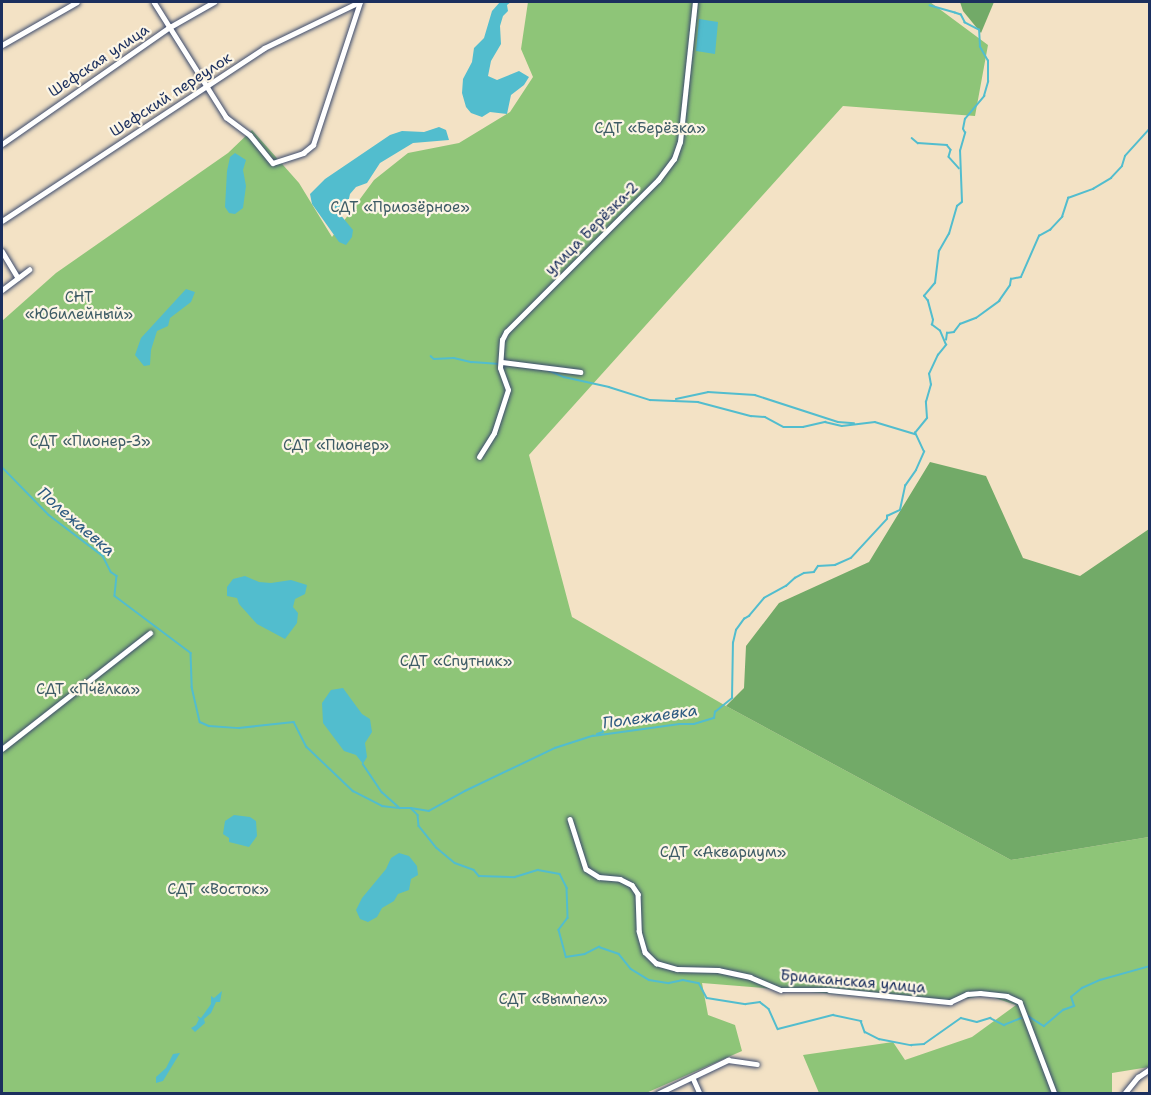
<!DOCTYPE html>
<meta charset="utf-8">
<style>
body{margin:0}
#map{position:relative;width:1151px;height:1095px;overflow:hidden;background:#f3e2c5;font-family:"Shantell Sans",sans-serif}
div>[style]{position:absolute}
.green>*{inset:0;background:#8ec578}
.forest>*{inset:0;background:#72aa68}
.water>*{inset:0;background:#52bdce}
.stream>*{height:1.5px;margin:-0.75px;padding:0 0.75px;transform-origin:0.75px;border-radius:0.75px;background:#52bdce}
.roads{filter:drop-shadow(0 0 2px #3b4a6d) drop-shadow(0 0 2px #3b4a6d)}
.street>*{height:4.5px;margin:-2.25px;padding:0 2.25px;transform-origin:2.25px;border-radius:2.25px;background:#fff}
span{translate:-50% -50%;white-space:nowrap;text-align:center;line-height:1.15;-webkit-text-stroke:4.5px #fcf5e5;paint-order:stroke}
.street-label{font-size:15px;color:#1b2f5e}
.park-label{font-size:15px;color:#3e5c66}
.water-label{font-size:16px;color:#2c5a80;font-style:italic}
.frame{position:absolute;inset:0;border:3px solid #1b2f5e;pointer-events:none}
</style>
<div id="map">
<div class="green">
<i style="clip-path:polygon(528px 2px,930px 2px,988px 45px,975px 116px,843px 106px,529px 455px,572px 617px,726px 706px,1011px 860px,1149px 837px,1149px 1067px,1112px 1073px,1112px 1093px,819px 1093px,803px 1055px,893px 1042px,905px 1060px,972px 1037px,1016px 1005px,986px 995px,944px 1003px,702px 983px,708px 1015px,735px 1025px,742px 1051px,646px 1093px,2px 1093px,2px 321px,56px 273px,228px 153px,252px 130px,299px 183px,332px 237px,374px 180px,408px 153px,459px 143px,510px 112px,533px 77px,521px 49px)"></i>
</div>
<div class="forest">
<i style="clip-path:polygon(960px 2px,994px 2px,981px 33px,963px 11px)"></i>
<i style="clip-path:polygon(930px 462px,986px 476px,1023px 558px,1080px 576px,1149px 529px,1149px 837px,1011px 860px,726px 706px,744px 688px,746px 646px,779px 603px,869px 562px)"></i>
</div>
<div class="water">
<i style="clip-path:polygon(500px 2px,511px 2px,507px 5px,508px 11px,503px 16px,500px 26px,501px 44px,491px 61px,488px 76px,497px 80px,519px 71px,529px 77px,524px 85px,511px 95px,507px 114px,490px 112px,482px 117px,471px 113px,466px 107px,462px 93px,463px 79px,472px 62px,474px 48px,484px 38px,492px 11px)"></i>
<i style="clip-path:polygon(699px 19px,718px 22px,715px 54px,696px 51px)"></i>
<i style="clip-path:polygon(439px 127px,446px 130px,449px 140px,413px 143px,380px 163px,367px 183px,356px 187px,350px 194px,348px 203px,339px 213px,353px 230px,352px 237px,346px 245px,339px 242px,312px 204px,310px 194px,325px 179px,390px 135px,402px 131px,424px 132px)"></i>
<i style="clip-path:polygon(235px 153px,246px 160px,243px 170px,246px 186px,243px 208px,235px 214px,229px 213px,225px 207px,227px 171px,230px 157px)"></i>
<i style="clip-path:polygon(186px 289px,195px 292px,191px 302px,170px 318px,168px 326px,157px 331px,151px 350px,150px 365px,144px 366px,135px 355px,141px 338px)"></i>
<i style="clip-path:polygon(245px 576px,259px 582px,271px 583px,291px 580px,307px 585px,305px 594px,295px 599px,293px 607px,298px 613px,297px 623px,285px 639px,257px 624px,239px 604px,237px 598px,227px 596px,227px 587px,233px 579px)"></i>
<i style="clip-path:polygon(343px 688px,362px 714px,370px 719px,372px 732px,365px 743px,367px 757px,363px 764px,356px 755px,344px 751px,323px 723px,322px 703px,331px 690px)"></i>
<i style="clip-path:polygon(234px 815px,250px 817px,256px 821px,257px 836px,249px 847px,229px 842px,229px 838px,223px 834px,225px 821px)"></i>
<i style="clip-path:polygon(399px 853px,409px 856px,417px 866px,418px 875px,411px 879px,409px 890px,398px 894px,394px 901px,382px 908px,377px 917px,368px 922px,360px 919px,356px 910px,362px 898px,386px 869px,391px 858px)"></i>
<i style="clip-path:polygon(222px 991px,220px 1002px,216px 1002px,211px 1013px,204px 1019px,205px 1023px,195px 1032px,191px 1028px,196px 1025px,199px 1019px,197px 1016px,201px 1018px,211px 1004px,211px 996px,214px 998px)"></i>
<i style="clip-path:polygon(180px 1053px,163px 1081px,156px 1083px,156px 1077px,166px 1068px,173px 1054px)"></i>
</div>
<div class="stream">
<i style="left:912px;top:138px;width:8px;rotate:40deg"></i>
<i style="left:918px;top:143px;width:29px;rotate:4deg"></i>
<i style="left:947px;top:145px;width:6px;rotate:51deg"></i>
<i style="left:951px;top:150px;width:7px;rotate:106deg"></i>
<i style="left:949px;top:157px;width:15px;rotate:48deg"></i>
<i style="left:946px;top:340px;width:7px;rotate:-82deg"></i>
<i style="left:947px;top:333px;width:7px;rotate:-8deg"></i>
<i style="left:954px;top:332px;width:10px;rotate:-53deg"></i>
<i style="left:960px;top:324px;width:17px;rotate:-21deg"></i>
<i style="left:976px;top:318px;width:29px;rotate:-36deg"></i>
<i style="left:999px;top:301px;width:19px;rotate:-55deg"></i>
<i style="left:1010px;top:285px;width:6px;rotate:-81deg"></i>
<i style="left:1011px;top:279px;width:10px;rotate:-11deg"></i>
<i style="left:1021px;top:277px;width:45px;rotate:-66.3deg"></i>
<i style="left:1039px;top:236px;width:13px;rotate:-29deg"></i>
<i style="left:1050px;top:230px;width:18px;rotate:-47deg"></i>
<i style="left:1062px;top:217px;width:20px;rotate:-72deg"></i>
<i style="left:1068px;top:198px;width:27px;rotate:-20deg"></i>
<i style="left:1093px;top:189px;width:21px;rotate:-31deg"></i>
<i style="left:1111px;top:178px;width:16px;rotate:-47deg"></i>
<i style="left:1122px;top:166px;width:10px;rotate:-73deg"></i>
<i style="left:1125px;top:156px;width:38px;rotate:-48deg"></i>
<i style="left:431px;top:356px;width:4px;rotate:45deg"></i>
<i style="left:434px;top:359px;width:20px;rotate:-3deg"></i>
<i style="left:454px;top:358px;width:18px;rotate:13deg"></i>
<i style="left:472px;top:362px;width:28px;rotate:4deg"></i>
<i style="left:546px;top:369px;width:20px;rotate:24deg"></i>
<i style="left:564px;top:377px;width:46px;rotate:12.5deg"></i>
<i style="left:609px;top:387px;width:43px;rotate:17.6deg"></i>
<i style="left:650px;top:400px;width:48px;rotate:2.4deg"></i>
<i style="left:698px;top:402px;width:55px;rotate:14.8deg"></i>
<i style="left:751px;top:416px;width:14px;rotate:4deg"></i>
<i style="left:765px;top:417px;width:21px;rotate:28deg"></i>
<i style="left:784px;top:427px;width:19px"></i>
<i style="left:803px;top:427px;width:23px;rotate:-13deg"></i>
<i style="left:825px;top:422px;width:17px;rotate:13deg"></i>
<i style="left:842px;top:426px;width:33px;rotate:-7deg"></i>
<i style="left:875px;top:422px;width:42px;rotate:16.7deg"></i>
<i style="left:676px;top:399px;width:33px;rotate:-12deg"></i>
<i style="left:708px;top:392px;width:47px;rotate:3.7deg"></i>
<i style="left:755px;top:395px;width:87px;rotate:18deg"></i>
<i style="left:838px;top:422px;width:16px;rotate:4deg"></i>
<i style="left:2px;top:467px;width:67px;rotate:45.6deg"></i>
<i style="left:49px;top:515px;width:68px;rotate:37.2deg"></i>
<i style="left:103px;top:556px;width:18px;rotate:63deg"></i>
<i style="left:111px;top:572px;width:7px;rotate:34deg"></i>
<i style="left:117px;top:576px;width:20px;rotate:96deg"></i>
<i style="left:115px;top:596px;width:95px;rotate:36.9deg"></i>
<i style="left:191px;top:653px;width:34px;rotate:88deg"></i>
<i style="left:192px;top:687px;width:36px;rotate:77deg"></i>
<i style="left:200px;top:722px;width:10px;rotate:24deg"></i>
<i style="left:209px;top:726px;width:30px;rotate:4deg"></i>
<i style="left:239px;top:728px;width:55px;rotate:-6.2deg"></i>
<i style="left:294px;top:722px;width:28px;rotate:63deg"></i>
<i style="left:307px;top:747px;width:64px;rotate:43.7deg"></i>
<i style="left:353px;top:791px;width:33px;rotate:27deg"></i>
<i style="left:382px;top:806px;width:17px;rotate:7deg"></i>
<i style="left:597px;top:734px;width:6px;rotate:-18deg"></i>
<i style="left:603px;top:732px;width:8px;rotate:-90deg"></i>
<i style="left:363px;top:764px;width:34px;rotate:56deg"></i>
<i style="left:382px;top:792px;width:24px;rotate:42deg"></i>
<i style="left:400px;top:808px;width:11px"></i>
<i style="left:411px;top:808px;width:10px;rotate:45deg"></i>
<i style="left:418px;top:815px;width:11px;rotate:85deg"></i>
<i style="left:419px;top:826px;width:28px;rotate:51deg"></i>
<i style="left:437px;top:848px;width:23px;rotate:40deg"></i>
<i style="left:455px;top:863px;width:20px;rotate:20deg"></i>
<i style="left:474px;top:870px;width:8px;rotate:50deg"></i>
<i style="left:479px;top:876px;width:36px;rotate:2deg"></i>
<i style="left:515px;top:877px;width:24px;rotate:-17deg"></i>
<i style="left:538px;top:870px;width:22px;rotate:10deg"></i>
<i style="left:560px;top:874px;width:16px;rotate:63deg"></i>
<i style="left:567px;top:888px;width:30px;rotate:88deg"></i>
<i style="left:568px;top:918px;width:15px;rotate:127deg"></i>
<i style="left:559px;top:930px;width:28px;rotate:75deg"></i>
<i style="left:566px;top:957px;width:19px;rotate:-9deg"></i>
<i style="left:585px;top:954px;width:16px;rotate:-27deg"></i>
<i style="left:599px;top:947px;width:21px;rotate:19deg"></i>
<i style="left:619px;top:954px;width:19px;rotate:51deg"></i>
<i style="left:631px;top:969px;width:21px;rotate:31deg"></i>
<i style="left:649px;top:980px;width:20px;rotate:9deg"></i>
<i style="left:669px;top:983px;width:14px;rotate:-12deg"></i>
<i style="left:683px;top:980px;width:16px;rotate:11deg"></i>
<i style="left:699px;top:983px;width:17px;rotate:62deg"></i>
<i style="left:707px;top:998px;width:39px;rotate:9deg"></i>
<i style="left:746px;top:1004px;width:14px;rotate:-8deg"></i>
<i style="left:760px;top:1002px;width:11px;rotate:38deg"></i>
<i style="left:769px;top:1009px;width:22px;rotate:66deg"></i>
<i style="left:778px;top:1029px;width:57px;rotate:-14.3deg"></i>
<i style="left:833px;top:1015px;width:29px;rotate:12deg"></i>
<i style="left:861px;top:1021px;width:12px;rotate:70deg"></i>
<i style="left:865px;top:1032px;width:16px;rotate:27deg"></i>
<i style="left:879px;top:1039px;width:33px;rotate:11deg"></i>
<i style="left:911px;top:1045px;width:13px;rotate:-4deg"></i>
<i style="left:924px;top:1044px;width:45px;rotate:-35.1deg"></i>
<i style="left:961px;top:1018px;width:16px;rotate:14deg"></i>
<i style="left:977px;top:1022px;width:14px;rotate:-17deg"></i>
<i style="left:990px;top:1018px;width:16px;rotate:27deg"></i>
<i style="left:1004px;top:1025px;width:18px;rotate:-22deg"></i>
<i style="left:411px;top:808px;width:18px;rotate:9deg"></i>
<i style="left:429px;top:811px;width:41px;rotate:-29.1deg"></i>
<i style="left:465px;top:791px;width:100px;rotate:-25.5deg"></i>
<i style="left:555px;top:748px;width:40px;rotate:-18deg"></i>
<i style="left:593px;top:736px;width:87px;rotate:-7.9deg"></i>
<i style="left:679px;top:724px;width:15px"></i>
<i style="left:694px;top:724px;width:21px;rotate:-17deg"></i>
<i style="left:714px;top:718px;width:6px;rotate:-81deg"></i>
<i style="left:715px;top:712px;width:22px;rotate:-39deg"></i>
<i style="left:732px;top:698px;width:55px;rotate:-89deg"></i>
<i style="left:733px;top:643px;width:13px;rotate:-77deg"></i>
<i style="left:736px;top:630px;width:14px;rotate:-54deg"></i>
<i style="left:744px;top:619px;width:6px;rotate:-31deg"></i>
<i style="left:749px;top:616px;width:23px;rotate:-50deg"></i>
<i style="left:764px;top:598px;width:25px;rotate:-29deg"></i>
<i style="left:786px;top:586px;width:12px;rotate:-42deg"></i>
<i style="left:795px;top:578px;width:10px;rotate:-29deg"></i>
<i style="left:804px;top:573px;width:10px;rotate:-6deg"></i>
<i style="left:814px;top:572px;width:7px;rotate:-56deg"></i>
<i style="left:818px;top:566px;width:17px;rotate:-3deg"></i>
<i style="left:835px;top:565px;width:17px;rotate:-24deg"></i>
<i style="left:851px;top:558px;width:53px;rotate:-47.3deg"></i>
<i style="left:887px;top:519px;width:3px;rotate:-90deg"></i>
<i style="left:887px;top:516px;width:14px;rotate:-25deg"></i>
<i style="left:900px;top:510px;width:25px;rotate:-78deg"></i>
<i style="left:905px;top:486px;width:19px;rotate:-55deg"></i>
<i style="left:916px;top:470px;width:20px;rotate:-66deg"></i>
<i style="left:924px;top:452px;width:21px;rotate:-115deg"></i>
<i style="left:915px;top:433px;width:19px;rotate:-51deg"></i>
<i style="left:927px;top:418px;width:16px;rotate:-94deg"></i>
<i style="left:926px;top:402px;width:18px;rotate:-74deg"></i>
<i style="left:931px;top:385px;width:11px;rotate:-100deg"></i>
<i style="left:929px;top:374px;width:21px;rotate:-65deg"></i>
<i style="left:938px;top:355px;width:13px;rotate:-51deg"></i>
<i style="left:946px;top:345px;width:15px;rotate:-113deg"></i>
<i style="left:940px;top:331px;width:10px;rotate:-143deg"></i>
<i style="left:932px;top:325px;width:5px;rotate:-79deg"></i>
<i style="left:933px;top:320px;width:20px;rotate:-105deg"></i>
<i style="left:928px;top:301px;width:6px;rotate:-129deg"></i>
<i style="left:924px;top:296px;width:17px;rotate:-50deg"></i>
<i style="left:935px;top:283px;width:32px;rotate:-83deg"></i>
<i style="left:939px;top:251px;width:20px;rotate:-60deg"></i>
<i style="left:949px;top:234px;width:29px;rotate:-74deg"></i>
<i style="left:957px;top:206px;width:6px;rotate:-39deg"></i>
<i style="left:962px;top:202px;width:51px;rotate:-92.2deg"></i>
<i style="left:960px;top:151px;width:19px;rotate:-74deg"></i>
<i style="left:965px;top:133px;width:4px;rotate:-117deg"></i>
<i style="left:963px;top:129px;width:10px;rotate:-79deg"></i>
<i style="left:965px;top:119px;width:30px;rotate:-50deg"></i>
<i style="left:984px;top:96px;width:15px;rotate:-74deg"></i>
<i style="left:988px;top:82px;width:21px;rotate:-90deg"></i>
<i style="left:988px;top:61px;width:16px;rotate:-120deg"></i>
<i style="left:980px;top:47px;width:17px;rotate:-93deg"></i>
<i style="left:979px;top:30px;width:16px;rotate:-153deg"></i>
<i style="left:965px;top:23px;width:9px;rotate:-117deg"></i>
<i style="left:961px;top:15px;width:6px;rotate:-162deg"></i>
<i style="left:955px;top:13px;width:26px;rotate:-164deg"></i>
<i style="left:1028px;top:1016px;width:19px;rotate:32deg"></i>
<i style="left:1044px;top:1026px;width:25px;rotate:-40deg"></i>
<i style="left:1063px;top:1010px;width:12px;rotate:-20deg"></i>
<i style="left:1074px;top:1006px;width:9px;rotate:-108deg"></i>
<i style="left:1071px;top:997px;width:14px;rotate:-39deg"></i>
<i style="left:1082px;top:988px;width:20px;rotate:-24deg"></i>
<i style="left:1100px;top:980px;width:52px;rotate:-15.6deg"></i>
</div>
<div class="roads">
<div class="street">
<i style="left:154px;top:2px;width:136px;rotate:57.9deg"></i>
<i style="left:226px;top:117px;width:30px;rotate:37deg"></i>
<i style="left:250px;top:135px;width:36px;rotate:51deg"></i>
<i style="left:273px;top:163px;width:32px;rotate:-18deg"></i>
<i style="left:303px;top:153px;width:13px;rotate:-39deg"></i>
<i style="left:313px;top:145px;width:151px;rotate:-71.8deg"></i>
<i style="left:2px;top:45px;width:86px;rotate:-29.8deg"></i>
<i style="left:2px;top:144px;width:205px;rotate:-34.9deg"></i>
<i style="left:170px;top:27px;width:51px;rotate:-29.6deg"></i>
<i style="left:2px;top:221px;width:314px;rotate:-33.4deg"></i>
<i style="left:264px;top:48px;width:106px;rotate:-25.8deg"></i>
<i style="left:2px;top:251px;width:31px;rotate:59deg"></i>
<i style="left:2px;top:290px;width:34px;rotate:-37deg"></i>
<i style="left:502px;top:362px;width:79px;rotate:7.3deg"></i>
<i style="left:479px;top:457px;width:28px;rotate:-58deg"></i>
<i style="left:494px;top:433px;width:45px;rotate:-72deg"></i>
<i style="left:508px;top:390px;width:23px;rotate:-110deg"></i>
<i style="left:500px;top:368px;width:28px;rotate:-86deg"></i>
<i style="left:502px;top:340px;width:9px;rotate:-63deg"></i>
<i style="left:506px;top:332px;width:215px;rotate:-45deg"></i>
<i style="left:658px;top:180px;width:26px;rotate:-53deg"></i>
<i style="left:674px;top:159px;width:18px;rotate:-71deg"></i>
<i style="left:680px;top:142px;width:141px;rotate:-83.9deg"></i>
<i style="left:2px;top:749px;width:188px;rotate:-38.1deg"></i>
<i style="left:570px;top:819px;width:52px;rotate:72.3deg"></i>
<i style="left:586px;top:869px;width:15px;rotate:32deg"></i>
<i style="left:599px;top:877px;width:21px;rotate:5deg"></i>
<i style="left:620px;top:879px;width:13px;rotate:27deg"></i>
<i style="left:632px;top:885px;width:11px;rotate:56deg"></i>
<i style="left:638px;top:894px;width:37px;rotate:88deg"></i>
<i style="left:639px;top:931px;width:22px;rotate:74deg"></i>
<i style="left:645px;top:952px;width:16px;rotate:45deg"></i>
<i style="left:656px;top:963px;width:22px;rotate:16deg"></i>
<i style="left:677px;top:969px;width:41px;rotate:1.4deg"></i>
<i style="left:718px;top:970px;width:33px;rotate:12deg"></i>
<i style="left:750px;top:977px;width:33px;rotate:23deg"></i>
<i style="left:780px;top:990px;width:49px"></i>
<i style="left:829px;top:990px;width:122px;rotate:5.7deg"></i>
<i style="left:950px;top:1002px;width:19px;rotate:-25deg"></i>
<i style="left:967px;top:994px;width:13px;rotate:-4deg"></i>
<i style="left:980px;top:993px;width:27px;rotate:6deg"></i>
<i style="left:1007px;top:996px;width:14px;rotate:25deg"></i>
<i style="left:1020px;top:1002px;width:98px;rotate:69.2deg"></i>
<i style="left:693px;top:1078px;width:17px;rotate:66deg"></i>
<i style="left:657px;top:1094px;width:79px;rotate:-25.6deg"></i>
<i style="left:728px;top:1060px;width:29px;rotate:8deg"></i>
<i style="left:1124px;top:1094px;width:22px;rotate:-51deg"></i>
<i style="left:1138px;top:1077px;width:14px;rotate:-34deg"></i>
</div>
</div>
<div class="street-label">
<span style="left:99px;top:61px;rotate:-34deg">Шефская улица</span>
<span style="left:171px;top:95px;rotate:-33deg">Шефский переулок</span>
<span style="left:592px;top:229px;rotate:-45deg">улица Берёзка-2</span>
<span style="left:853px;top:982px;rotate:5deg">Бриаканская улица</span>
</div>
<div class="park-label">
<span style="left:650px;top:129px">СДТ «Берёзка»</span>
<span style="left:400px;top:208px">СДТ «Приозёрное»</span>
<span style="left:79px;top:306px">СНТ<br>«Юбилейный»</span>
<span style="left:90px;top:442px">СДТ «Пионер-3»</span>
<span style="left:336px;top:446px">СДТ «Пионер»</span>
<span style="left:456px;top:662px">СДТ «Спутник»</span>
<span style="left:88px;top:690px">СДТ «Пчёлка»</span>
<span style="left:723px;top:853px">СДТ «Аквариум»</span>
<span style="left:218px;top:890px">СДТ «Восток»</span>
<span style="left:553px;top:1000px">СДТ «Вымпел»</span>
</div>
<div class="water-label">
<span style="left:76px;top:522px;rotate:41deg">Полежаевка</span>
<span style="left:650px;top:717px;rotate:-8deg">Полежаевка</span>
</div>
<div class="frame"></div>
</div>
